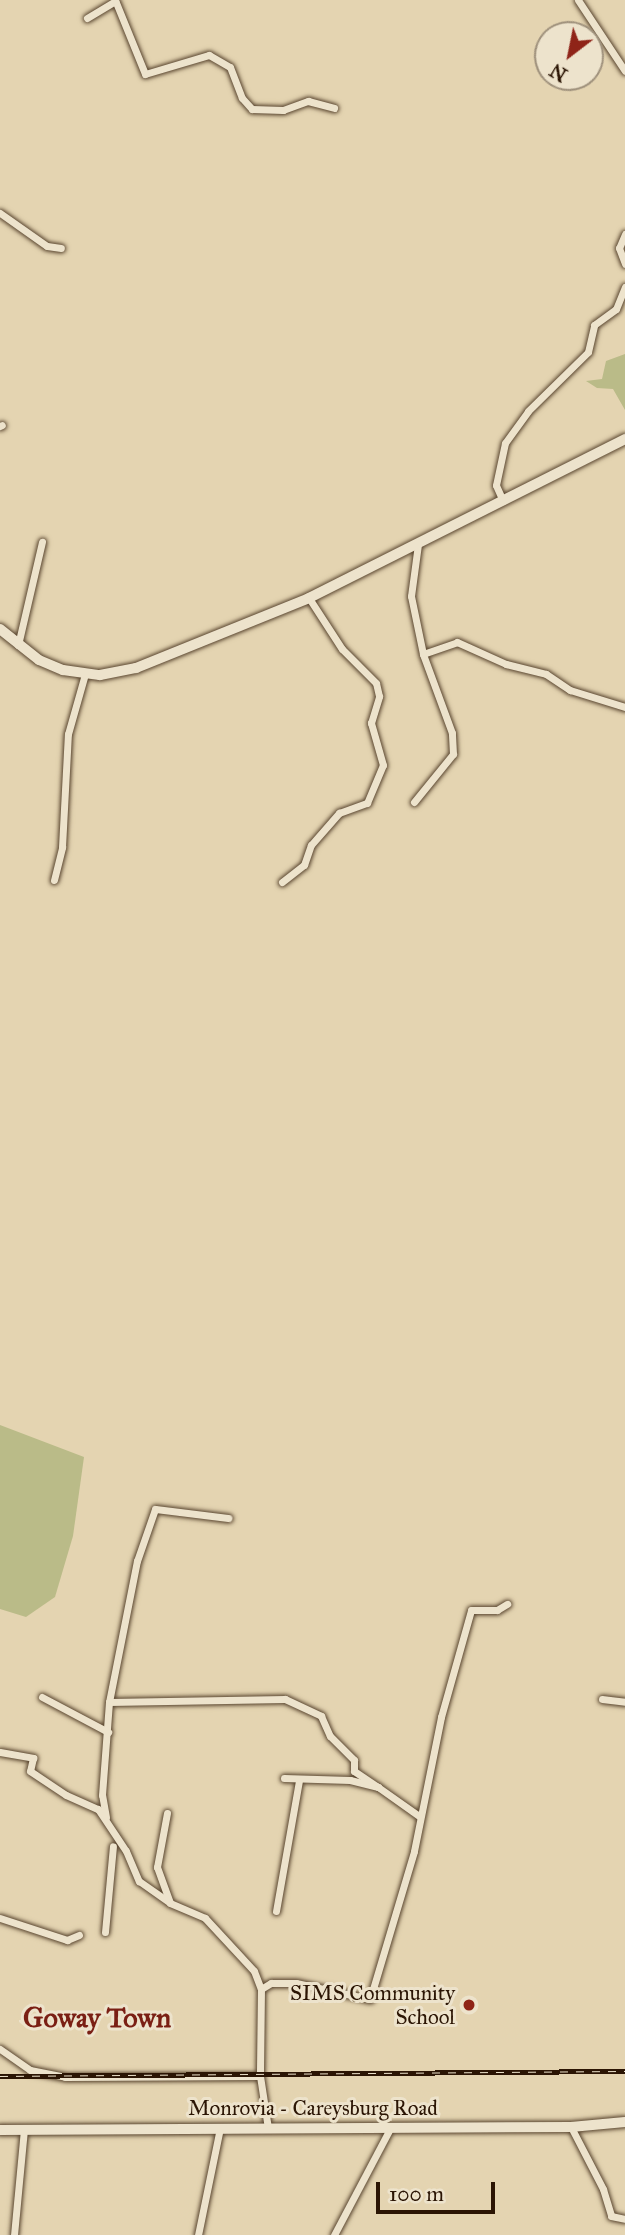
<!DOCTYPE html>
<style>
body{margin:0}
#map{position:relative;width:625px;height:2235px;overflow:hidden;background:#e4d4b1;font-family:"IM FELL Great Primer",serif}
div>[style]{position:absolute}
.green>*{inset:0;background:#babb88}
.roads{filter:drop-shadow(0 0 2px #59452f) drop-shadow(0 0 2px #59452f)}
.street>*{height:7px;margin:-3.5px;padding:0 3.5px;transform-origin:3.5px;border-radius:3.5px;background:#ede3cc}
.secondary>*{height:10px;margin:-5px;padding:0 5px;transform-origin:5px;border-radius:5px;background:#ede3cc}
.rail>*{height:5px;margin-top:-2.5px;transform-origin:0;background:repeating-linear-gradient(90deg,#ede3cc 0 8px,#2b1504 0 16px);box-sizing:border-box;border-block:2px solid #2b1504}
.dots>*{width:19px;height:19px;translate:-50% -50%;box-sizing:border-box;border:4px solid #ede3cc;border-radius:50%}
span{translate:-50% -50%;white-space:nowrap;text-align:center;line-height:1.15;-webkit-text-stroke:6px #ede3cc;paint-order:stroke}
.poi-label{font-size:21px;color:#2b1504}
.right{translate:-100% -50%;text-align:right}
.street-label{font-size:21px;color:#2b1504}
.district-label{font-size:28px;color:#7a1f14;font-weight:700}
.north{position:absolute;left:534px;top:21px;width:70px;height:70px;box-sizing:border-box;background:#ede3cc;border:2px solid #9f917c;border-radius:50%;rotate:212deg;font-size:19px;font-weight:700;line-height:28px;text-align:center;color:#2b1504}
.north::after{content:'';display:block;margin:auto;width:24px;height:32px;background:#8f2418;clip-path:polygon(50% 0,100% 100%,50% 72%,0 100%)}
.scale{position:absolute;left:376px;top:2182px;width:119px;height:32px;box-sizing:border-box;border:4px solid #2b1504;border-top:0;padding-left:9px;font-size:21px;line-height:24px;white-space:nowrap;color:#2b1504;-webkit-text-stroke:5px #ede3cc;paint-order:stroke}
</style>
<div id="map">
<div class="green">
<i style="clip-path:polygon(625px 354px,625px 410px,613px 389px,597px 388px,586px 381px,602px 379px,606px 361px)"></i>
<i style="clip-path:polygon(0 1425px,84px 1457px,73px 1536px,55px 1597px,26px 1617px,0 1609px)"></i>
</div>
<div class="roads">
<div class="street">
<i style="left:115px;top:0;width:80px;rotate:67.9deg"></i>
<i style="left:145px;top:74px;width:67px;rotate:-16.5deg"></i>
<i style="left:209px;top:55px;width:24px;rotate:30deg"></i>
<i style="left:230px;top:67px;width:33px;rotate:69deg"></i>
<i style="left:242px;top:98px;width:15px;rotate:48deg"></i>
<i style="left:252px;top:109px;width:31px;rotate:2deg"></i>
<i style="left:283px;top:110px;width:27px;rotate:-20deg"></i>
<i style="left:308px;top:101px;width:27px;rotate:15deg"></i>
<i style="left:578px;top:0;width:85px;rotate:56.5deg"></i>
<i style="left:87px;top:18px;width:33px;rotate:-31deg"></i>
<i style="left:0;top:213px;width:57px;rotate:35.1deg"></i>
<i style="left:47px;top:246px;width:14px;rotate:8deg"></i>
<i style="left:625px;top:234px;width:15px;rotate:113deg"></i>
<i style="left:619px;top:248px;width:17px;rotate:69deg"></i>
<i style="left:0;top:426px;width:2px;rotate:-27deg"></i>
<i style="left:503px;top:501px;width:17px;rotate:-114deg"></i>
<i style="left:496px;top:485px;width:43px;rotate:-77.9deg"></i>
<i style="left:505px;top:443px;width:39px;rotate:-54deg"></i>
<i style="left:528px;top:411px;width:84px;rotate:-44.5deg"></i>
<i style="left:588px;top:352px;width:28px;rotate:-77deg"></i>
<i style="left:594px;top:325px;width:27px;rotate:-36deg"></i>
<i style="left:616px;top:309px;width:24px;rotate:-68deg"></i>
<i style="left:18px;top:645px;width:106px;rotate:-76.9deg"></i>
<i style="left:423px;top:654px;width:36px;rotate:-19deg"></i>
<i style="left:457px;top:642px;width:54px;rotate:24.2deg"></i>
<i style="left:506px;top:664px;width:41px;rotate:14deg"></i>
<i style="left:546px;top:674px;width:29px;rotate:34deg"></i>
<i style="left:570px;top:690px;width:58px;rotate:17.2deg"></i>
<i style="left:414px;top:802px;width:62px;rotate:-50.9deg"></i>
<i style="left:453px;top:754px;width:21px;rotate:-93deg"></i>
<i style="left:452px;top:733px;width:84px;rotate:-110.2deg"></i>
<i style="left:423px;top:654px;width:59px;rotate:-101.7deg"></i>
<i style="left:411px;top:596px;width:52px;rotate:-82.3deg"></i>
<i style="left:54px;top:880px;width:34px;rotate:-76deg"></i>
<i style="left:62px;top:847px;width:113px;rotate:-87deg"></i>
<i style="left:68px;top:734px;width:62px;rotate:-74.2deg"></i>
<i style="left:282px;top:882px;width:28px;rotate:-38deg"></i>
<i style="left:304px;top:865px;width:21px;rotate:-71deg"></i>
<i style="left:311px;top:845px;width:43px;rotate:-48.8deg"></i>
<i style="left:339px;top:813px;width:30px;rotate:-20deg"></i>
<i style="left:367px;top:803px;width:41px;rotate:-67.2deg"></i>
<i style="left:383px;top:765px;width:44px;rotate:-105.9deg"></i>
<i style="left:371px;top:723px;width:28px;rotate:-73deg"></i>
<i style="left:379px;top:696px;width:13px;rotate:-103deg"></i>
<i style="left:376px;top:683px;width:48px;rotate:-135deg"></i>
<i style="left:342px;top:649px;width:61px;rotate:-122.9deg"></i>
<i style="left:42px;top:1697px;width:75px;rotate:27.9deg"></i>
<i style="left:602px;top:1699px;width:23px;rotate:7deg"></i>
<i style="left:109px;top:1702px;width:176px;rotate:-1deg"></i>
<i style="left:285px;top:1699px;width:40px;rotate:25deg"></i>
<i style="left:321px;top:1716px;width:22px;rotate:66deg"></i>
<i style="left:330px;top:1736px;width:34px;rotate:45deg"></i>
<i style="left:354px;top:1760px;width:11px;rotate:90deg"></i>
<i style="left:354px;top:1771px;width:29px;rotate:34deg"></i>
<i style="left:0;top:1752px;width:34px;rotate:10deg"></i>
<i style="left:33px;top:1758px;width:13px;rotate:103deg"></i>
<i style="left:30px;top:1771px;width:43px;rotate:33.7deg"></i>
<i style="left:66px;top:1795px;width:35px;rotate:24deg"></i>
<i style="left:98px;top:1809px;width:50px;rotate:56.3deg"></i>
<i style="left:126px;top:1851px;width:33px;rotate:67deg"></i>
<i style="left:139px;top:1881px;width:38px;rotate:35deg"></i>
<i style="left:170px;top:1903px;width:38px;rotate:23deg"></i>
<i style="left:205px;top:1918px;width:72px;rotate:47.2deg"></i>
<i style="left:254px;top:1971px;width:19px;rotate:69deg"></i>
<i style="left:261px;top:1989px;width:87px;rotate:90.7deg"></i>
<i style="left:260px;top:2076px;width:53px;rotate:81.3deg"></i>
<i style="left:284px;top:1778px;width:66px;rotate:1.7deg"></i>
<i style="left:350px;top:1780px;width:29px;rotate:14deg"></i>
<i style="left:378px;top:1787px;width:50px;rotate:35.3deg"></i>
<i style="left:167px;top:1813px;width:55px;rotate:100.5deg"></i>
<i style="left:157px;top:1867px;width:38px;rotate:70deg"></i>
<i style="left:106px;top:1817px;width:22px;rotate:-100deg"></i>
<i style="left:102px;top:1795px;width:93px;rotate:-85.7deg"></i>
<i style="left:109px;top:1702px;width:144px;rotate:-78.8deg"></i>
<i style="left:137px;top:1561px;width:55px;rotate:-70.9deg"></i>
<i style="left:155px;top:1509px;width:74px;rotate:7deg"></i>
<i style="left:276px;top:1911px;width:132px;rotate:-80deg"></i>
<i style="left:0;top:1918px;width:71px;rotate:18.2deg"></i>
<i style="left:67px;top:1940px;width:13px;rotate:-23deg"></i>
<i style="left:105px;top:1932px;width:86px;rotate:-84.7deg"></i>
<i style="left:261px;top:1989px;width:12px;rotate:-31deg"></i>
<i style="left:271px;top:1983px;width:25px"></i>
<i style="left:296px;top:1983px;width:76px;rotate:12.2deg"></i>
<i style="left:370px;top:1999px;width:154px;rotate:-73.4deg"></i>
<i style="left:414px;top:1851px;width:137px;rotate:-78.6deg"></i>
<i style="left:441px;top:1717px;width:111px;rotate:-74.3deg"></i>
<i style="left:471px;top:1610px;width:26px"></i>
<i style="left:497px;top:1610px;width:12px;rotate:-31deg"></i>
<i style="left:0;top:2049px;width:37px;rotate:35deg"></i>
<i style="left:30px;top:2070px;width:36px;rotate:11deg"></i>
<i style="left:65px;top:2077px;width:195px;rotate:-0.3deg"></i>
<i style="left:571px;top:2127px;width:70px;rotate:62.7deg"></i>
<i style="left:603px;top:2189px;width:28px;rotate:73deg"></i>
<i style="left:611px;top:2216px;width:14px;rotate:12deg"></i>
<i style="left:14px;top:2235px;width:105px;rotate:-84.6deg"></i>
<i style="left:198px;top:2235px;width:109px;rotate:-78.4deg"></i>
<i style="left:334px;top:2235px;width:122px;rotate:-62.2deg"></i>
</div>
<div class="secondary">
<i style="left:0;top:629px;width:50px;rotate:38.5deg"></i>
<i style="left:39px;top:660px;width:26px;rotate:23deg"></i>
<i style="left:63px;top:670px;width:37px;rotate:8deg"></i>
<i style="left:100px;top:675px;width:37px;rotate:-11deg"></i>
<i style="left:136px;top:668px;width:187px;rotate:-22deg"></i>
<i style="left:309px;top:598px;width:354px;rotate:-26.7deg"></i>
<i style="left:0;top:2130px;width:571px;rotate:-0.3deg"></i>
<i style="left:571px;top:2127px;width:54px;rotate:-5.3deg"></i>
</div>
</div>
<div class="rail">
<i style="left:0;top:2076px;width:625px;rotate:-0.46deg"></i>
</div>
<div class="dots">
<i style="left:469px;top:2005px;background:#8f2418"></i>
</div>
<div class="poi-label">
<span class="right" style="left:455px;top:2005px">SIMS Community<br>School</span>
</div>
<div class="street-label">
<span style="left:313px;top:2108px">Monrovia - Careysburg Road</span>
</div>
<div class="district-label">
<span style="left:97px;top:2018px">Goway Town</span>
</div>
<div class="north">N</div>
<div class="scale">100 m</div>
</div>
